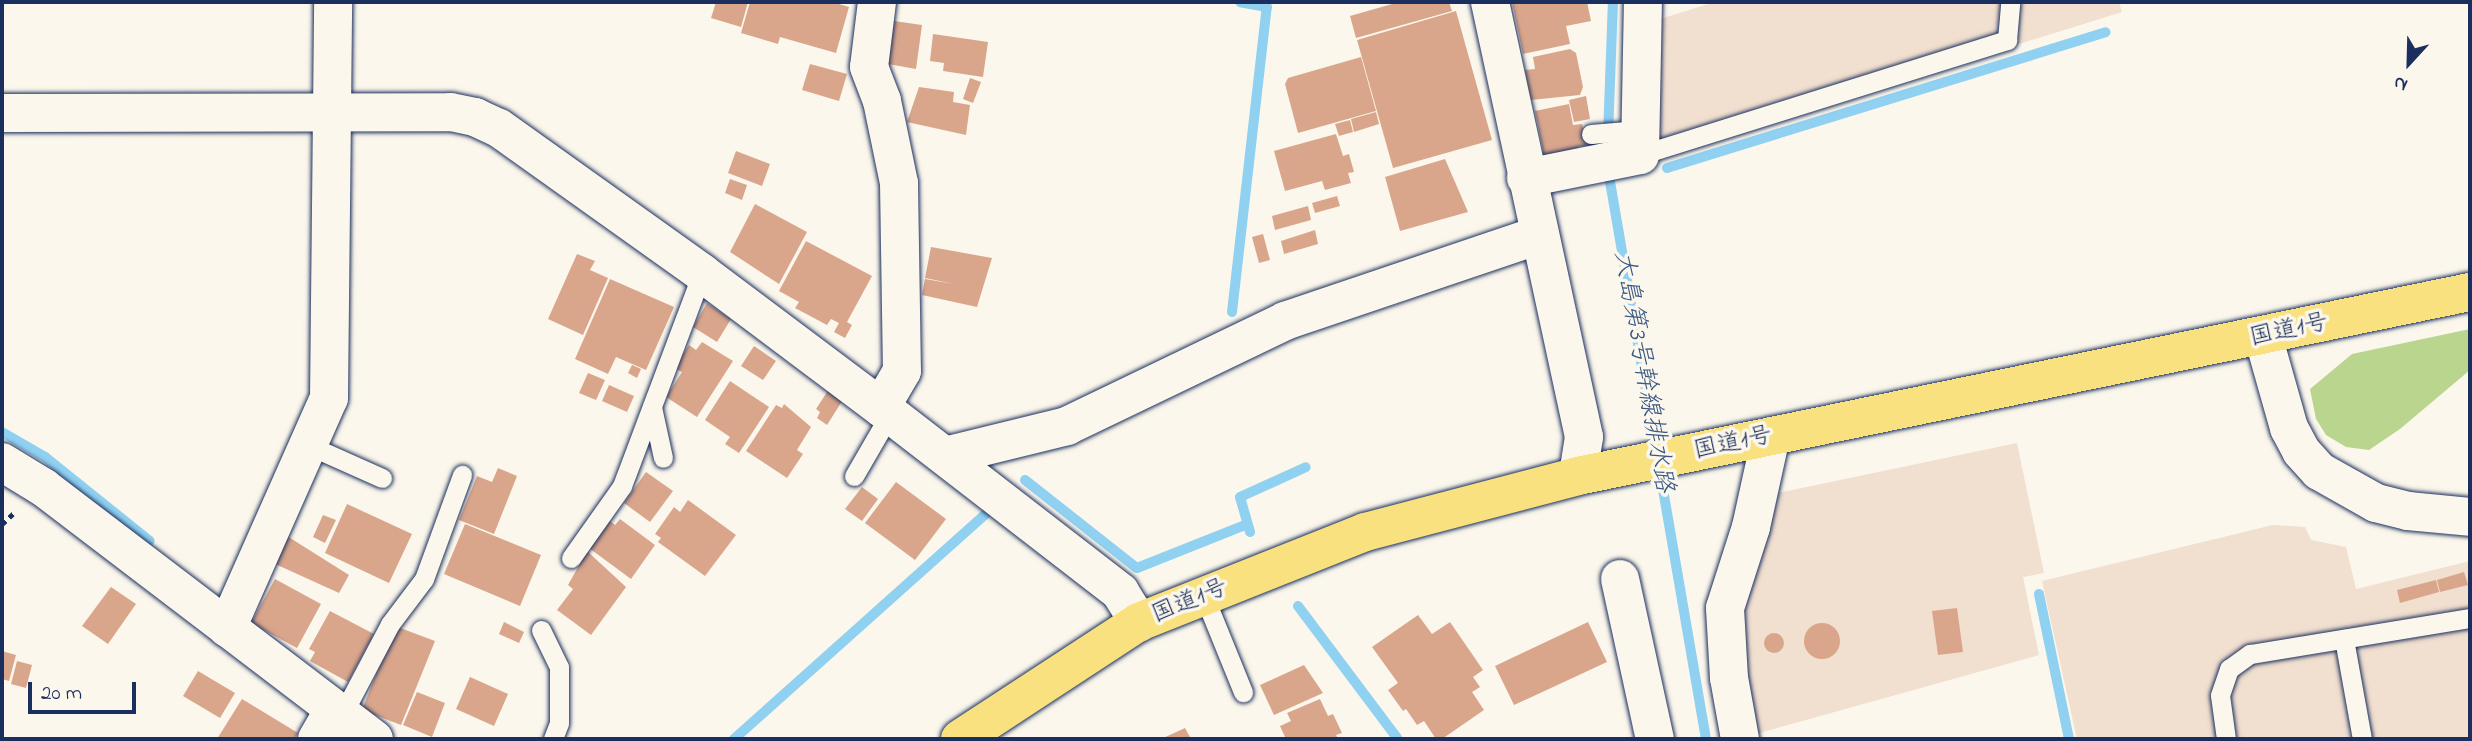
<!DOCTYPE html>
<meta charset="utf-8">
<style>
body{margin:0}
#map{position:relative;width:2472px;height:741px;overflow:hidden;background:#fbf7ec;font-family:"Indie Flower","Klee One",sans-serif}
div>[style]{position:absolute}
.built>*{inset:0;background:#f1dfcf}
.green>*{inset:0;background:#bad68e}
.stream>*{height:10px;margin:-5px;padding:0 5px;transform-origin:5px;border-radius:5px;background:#90d0f1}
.building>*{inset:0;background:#d9a68c}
.round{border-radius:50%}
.path>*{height:4.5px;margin-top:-2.25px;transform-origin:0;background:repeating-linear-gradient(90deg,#1b2f5e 0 5px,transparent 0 10px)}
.roads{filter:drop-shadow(0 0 2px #1b2f5e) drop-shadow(0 0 2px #1b2f5e)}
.service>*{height:19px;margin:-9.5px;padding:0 9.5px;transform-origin:9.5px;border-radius:9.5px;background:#fbf7ec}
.minor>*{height:38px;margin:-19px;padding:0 19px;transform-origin:19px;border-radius:19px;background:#fbf7ec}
.tertiary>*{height:38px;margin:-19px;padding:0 19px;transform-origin:19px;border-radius:19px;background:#fbf7ec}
.trunk>*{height:38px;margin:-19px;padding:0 19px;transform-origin:19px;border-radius:19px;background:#fae180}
span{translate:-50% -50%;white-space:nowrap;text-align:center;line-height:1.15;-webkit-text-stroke:7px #fbf7ec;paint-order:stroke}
.street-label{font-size:24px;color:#1b2f5e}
.water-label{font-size:26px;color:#385783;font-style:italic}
.frame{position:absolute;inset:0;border:4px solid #1b2f5e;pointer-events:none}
.north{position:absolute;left:2374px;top:28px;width:70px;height:70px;-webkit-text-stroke:5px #fbf7ec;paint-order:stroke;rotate:202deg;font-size:19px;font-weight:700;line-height:28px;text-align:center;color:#1b2f5e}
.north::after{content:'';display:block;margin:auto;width:24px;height:32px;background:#1b2f5e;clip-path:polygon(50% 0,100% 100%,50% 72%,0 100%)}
.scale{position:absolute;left:28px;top:682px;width:108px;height:32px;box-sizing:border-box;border:4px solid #1b2f5e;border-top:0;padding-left:9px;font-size:21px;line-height:24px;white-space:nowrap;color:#1b2f5e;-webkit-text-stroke:5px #fbf7ec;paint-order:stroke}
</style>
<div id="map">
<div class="built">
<i style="clip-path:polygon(1715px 2px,2119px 2px,2122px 12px,1658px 156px,1657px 20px)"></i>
<i style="clip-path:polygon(2017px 443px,2044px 573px,2023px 577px,2039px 655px,1756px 734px,1736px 615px,1778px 493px)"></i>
<i style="clip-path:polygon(2273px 525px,2305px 527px,2311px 540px,2346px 547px,2356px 589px,2470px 561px,2470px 739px,2077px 739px,2042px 581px)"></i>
</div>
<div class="green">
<i style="clip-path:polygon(2470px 329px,2470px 370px,2400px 429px,2369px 450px,2346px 447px,2326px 435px,2316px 419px,2310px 389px,2352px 354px)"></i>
</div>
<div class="stream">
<i style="left:1608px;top:136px;width:134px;rotate:-87.9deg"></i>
<i style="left:1667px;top:168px;width:459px;rotate:-17.2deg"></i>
<i style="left:1608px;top:170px;width:577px;rotate:80.23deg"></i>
<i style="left:1232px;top:312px;width:307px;rotate:-83.5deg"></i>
<i style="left:1267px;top:7px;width:27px;rotate:-170deg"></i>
<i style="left:2px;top:432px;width:50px;rotate:30.2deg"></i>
<i style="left:45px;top:457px;width:134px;rotate:38.7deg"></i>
<i style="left:1025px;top:480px;width:142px;rotate:38.2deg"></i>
<i style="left:1137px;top:568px;width:116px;rotate:-21.7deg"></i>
<i style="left:1250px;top:532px;width:36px;rotate:-106deg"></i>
<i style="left:1240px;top:497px;width:72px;rotate:-24.4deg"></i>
<i style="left:2039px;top:594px;width:148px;rotate:78.3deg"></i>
<i style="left:1298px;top:606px;width:166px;rotate:53.1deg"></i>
<i style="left:734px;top:739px;width:339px;rotate:-41.8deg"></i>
</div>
<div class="building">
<i style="clip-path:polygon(716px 2px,748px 2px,741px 27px,711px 18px)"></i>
<i style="clip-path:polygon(750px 2px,832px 2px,849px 7px,836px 53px,780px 37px,778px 44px,741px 33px)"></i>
<i style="clip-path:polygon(1399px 2px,1449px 2px,1452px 11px,1356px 38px,1350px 16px)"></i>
<i style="clip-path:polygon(1512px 2px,1587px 2px,1591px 21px,1566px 26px,1570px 44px,1523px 54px)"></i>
<i style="clip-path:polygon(1456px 11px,1492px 140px,1393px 168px,1357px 40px)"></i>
<i style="clip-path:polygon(894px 21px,922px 25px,916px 69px,888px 64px)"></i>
<i style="clip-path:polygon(933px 34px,988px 42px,983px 77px,943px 71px,944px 63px,930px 61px)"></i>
<i style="clip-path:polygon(1570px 49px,1576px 53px,1583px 87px,1580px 95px,1531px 100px,1525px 70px,1535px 69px,1533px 57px)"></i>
<i style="clip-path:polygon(1361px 57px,1376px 111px,1298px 133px,1285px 84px,1288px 78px)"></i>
<i style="clip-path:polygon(810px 64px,847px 74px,839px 101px,802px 90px)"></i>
<i style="clip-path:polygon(970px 78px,981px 82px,973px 103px,963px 99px)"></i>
<i style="clip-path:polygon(919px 87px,954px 92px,953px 102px,970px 105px,966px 135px,907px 122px)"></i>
<i style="clip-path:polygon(1586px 96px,1590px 119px,1574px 122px,1569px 100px)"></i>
<i style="clip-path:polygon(1569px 104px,1573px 125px,1582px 124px,1587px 145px,1578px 147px,1579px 153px,1545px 160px,1535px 111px)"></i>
<i style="clip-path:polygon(1376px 112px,1379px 124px,1354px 132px,1351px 119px)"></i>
<i style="clip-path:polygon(1350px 120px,1353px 132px,1339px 136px,1335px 124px)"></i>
<i style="clip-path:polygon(1336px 134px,1343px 156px,1349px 154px,1354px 172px,1348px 173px,1351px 183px,1325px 190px,1322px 181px,1285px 191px,1274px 151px)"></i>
<i style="clip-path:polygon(736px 151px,770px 164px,762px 186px,728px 173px)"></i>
<i style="clip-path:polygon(1445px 159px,1468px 212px,1400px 231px,1385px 177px)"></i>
<i style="clip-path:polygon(730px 179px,747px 185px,742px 200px,725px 193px)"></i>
<i style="clip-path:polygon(1337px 196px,1340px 206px,1315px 213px,1312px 203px)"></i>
<i style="clip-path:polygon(755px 204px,807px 232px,779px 284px,730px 252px)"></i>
<i style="clip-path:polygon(1308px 206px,1311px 220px,1275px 230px,1272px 216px)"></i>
<i style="clip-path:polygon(1315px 230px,1318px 244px,1284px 254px,1281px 241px)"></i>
<i style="clip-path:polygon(1263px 234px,1270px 260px,1259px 263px,1252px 237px)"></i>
<i style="clip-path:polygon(806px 241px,872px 276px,847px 322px,852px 325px,845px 338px,834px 332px,839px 323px,831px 319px,827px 325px,795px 308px,799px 302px,779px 291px)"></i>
<i style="clip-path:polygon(931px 247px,992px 258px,977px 307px,922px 295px,925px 279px,954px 284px,925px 278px)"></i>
<i style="clip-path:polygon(577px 254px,595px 261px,590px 270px,608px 278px,583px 335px,548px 319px)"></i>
<i style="clip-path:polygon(610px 279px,674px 307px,646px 370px,616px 357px,608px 374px,575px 359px)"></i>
<i style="clip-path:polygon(707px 303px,731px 319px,717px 342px,693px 327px)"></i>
<i style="clip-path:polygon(702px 342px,733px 361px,697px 417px,666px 397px,682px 372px,674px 368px,689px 345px,696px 350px)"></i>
<i style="clip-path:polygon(754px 346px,776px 361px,763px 380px,741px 366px)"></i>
<i style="clip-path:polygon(632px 365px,641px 369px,637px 378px,628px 373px)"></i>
<i style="clip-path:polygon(588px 373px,605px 380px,596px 400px,579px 393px)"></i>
<i style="clip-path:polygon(730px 381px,769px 407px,739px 453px,725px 444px,730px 437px,705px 420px)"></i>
<i style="clip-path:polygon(609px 385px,634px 396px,627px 412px,602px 401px)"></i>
<i style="clip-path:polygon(829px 389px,844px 398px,827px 425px,817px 418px,820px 412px,816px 409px)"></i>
<i style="clip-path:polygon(784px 404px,811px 427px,797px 450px,803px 454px,787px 478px,746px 451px,776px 405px,782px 408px)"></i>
<i style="clip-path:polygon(498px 468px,517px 476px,494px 534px,459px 520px,477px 476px,492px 482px)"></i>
<i style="clip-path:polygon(646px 472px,673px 491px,650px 522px,624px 503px)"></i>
<i style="clip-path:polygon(896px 482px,946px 519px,915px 560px,865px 523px)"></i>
<i style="clip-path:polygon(862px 487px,878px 499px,862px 521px,845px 509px)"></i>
<i style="clip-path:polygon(688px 500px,736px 535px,705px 576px,658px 542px,661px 538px,655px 534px,674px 507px,680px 512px)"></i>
<i style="clip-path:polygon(347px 504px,412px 534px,389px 583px,325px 553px)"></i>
<i style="clip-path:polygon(323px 515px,336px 520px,325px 543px,313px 537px)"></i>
<i style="clip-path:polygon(620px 519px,655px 545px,631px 579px,589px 548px,609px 520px,615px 525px)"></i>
<i style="clip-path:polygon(465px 524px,541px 555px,520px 606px,444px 574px)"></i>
<i style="clip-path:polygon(287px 536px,349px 575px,339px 593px,273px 563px)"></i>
<i style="clip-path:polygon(587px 551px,626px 587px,591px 635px,557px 610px,573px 589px,568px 585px)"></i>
<i style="clip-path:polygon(2464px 572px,2468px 585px,2440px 592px,2437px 580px)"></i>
<i style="clip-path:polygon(275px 579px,321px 604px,297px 648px,251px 623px)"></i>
<i style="clip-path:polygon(2436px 580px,2439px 592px,2400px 603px,2397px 590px)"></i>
<i style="clip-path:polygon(111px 587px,136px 604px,108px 644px,82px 626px)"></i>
<i style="clip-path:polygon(1957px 608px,1963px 652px,1938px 655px,1932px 611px)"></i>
<i style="clip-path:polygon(330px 611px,374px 634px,348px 682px,310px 661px,315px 652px,309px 649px)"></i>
<i style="clip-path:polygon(1418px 615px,1432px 634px,1450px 622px,1483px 670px,1473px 677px,1480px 687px,1472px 692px,1484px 710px,1442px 739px,1436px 739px,1424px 721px,1417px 725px,1406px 709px,1403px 711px,1388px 690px,1398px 683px,1372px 647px)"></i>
<i style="clip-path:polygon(504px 622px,524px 632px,519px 643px,499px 634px)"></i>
<i style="clip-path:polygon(1588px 622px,1607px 662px,1514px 705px,1495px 666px)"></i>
<i class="round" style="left:1804px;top:623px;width:36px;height:36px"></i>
<i style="clip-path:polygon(395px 626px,435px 641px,401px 725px,362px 710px)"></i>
<i class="round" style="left:1764px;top:633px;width:20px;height:20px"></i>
<i style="clip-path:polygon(2px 651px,16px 655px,9px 681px,2px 679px)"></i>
<i style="clip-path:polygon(17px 661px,32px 665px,26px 688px,11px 684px)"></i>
<i style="clip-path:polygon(1304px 665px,1323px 693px,1274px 715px,1260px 685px)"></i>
<i style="clip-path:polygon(198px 671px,235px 693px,220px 718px,183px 696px)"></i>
<i style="clip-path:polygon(470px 677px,508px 694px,494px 726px,456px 709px)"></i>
<i style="clip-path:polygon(417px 692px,445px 703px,432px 737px,403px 725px)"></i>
<i style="clip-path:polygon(242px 699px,298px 733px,294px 739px,217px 739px)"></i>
<i style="clip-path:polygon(1320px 699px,1328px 716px,1333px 714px,1342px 733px,1336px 735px,1338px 739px,1286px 739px,1280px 726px,1291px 721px,1287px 713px)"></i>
<i style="clip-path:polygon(1185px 728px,1191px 739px,1161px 739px)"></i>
</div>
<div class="path">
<i style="left:2px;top:524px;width:16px;rotate:-43deg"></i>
</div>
<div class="roads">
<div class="service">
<i style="left:1591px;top:134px;width:48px;rotate:-4.8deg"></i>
<i style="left:1640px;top:155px;width:385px;rotate:-17.4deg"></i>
<i style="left:2007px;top:40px;width:38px;rotate:-85deg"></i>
<i style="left:652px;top:407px;width:52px;rotate:77.8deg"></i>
<i style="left:308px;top:445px;width:81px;rotate:24deg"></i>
<i style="left:854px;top:476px;width:72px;rotate:-59.9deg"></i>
<i style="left:571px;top:558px;width:88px;rotate:-54.7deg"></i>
<i style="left:622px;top:486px;width:228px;rotate:-69.4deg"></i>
<i style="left:1204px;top:596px;width:104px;rotate:67.9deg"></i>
<i style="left:541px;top:630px;width:41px;rotate:64.1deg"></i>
<i style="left:559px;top:667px;width:56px;rotate:90deg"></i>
<i style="left:559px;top:723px;width:17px;rotate:111deg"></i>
<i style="left:2344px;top:639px;width:102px;rotate:79.8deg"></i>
<i style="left:341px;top:717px;width:105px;rotate:-62.2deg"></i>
<i style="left:390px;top:624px;width:56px;rotate:-52.9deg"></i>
<i style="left:424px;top:579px;width:111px;rotate:-69.9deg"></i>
<i style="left:2226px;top:739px;width:44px;rotate:-97.8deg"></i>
<i style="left:2220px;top:695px;width:28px;rotate:-71deg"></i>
<i style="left:2229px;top:669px;width:26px;rotate:-36deg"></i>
<i style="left:2250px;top:654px;width:223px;rotate:-9.3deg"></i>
</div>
<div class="minor">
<i style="left:877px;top:2px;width:65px;rotate:97deg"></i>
<i style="left:869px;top:67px;width:36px;rotate:69deg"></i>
<i style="left:882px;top:101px;width:84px;rotate:78.3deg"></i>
<i style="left:899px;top:183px;width:188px;rotate:89.1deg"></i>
<i style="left:902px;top:371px;width:42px;rotate:120.3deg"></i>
<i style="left:1490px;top:2px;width:445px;rotate:77.8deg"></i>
<i style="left:1584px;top:437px;width:39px;rotate:99deg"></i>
<i style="left:2px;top:113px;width:449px;rotate:-0.1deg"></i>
<i style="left:451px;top:112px;width:25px;rotate:12deg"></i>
<i style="left:475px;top:117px;width:26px;rotate:25deg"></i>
<i style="left:499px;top:128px;width:249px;rotate:35.5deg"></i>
<i style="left:702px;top:273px;width:235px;rotate:36.9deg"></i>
<i style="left:890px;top:414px;width:291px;rotate:37.7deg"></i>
<i style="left:1120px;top:592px;width:36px;rotate:58deg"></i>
<i style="left:1526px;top:178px;width:116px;rotate:-11.4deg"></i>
<i style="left:1640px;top:155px;width:153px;rotate:-88.9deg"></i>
<i style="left:945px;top:456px;width:126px;rotate:-13.8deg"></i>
<i style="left:1067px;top:426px;width:242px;rotate:-25.7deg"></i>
<i style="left:1285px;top:321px;width:268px;rotate:-18.7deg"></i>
<i style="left:2px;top:462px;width:48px;rotate:31.4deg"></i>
<i style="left:43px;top:487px;width:416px;rotate:37.3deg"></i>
<i style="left:1620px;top:579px;width:164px;rotate:77.7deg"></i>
<i style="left:227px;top:628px;width:252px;rotate:-66.1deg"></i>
<i style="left:329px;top:398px;width:396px;rotate:-89.4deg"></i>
<i style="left:317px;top:739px;width:32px;rotate:-60deg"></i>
<i style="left:1740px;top:739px;width:62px;rotate:-100.2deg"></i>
<i style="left:1729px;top:678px;width:70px;rotate:-93.3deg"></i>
<i style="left:1725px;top:608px;width:85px;rotate:-72.2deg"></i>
<i style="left:1751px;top:527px;width:93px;rotate:-77.6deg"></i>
</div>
<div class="tertiary">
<i style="left:2263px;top:336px;width:96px;rotate:74.2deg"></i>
<i style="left:2289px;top:428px;width:26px;rotate:62deg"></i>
<i style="left:2301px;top:451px;width:27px;rotate:48deg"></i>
<i style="left:2319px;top:471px;width:65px;rotate:29.3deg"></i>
<i style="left:2376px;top:503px;width:33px;rotate:14deg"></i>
<i style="left:2408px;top:511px;width:62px;rotate:5.5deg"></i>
</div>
<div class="trunk">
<i style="left:960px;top:739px;width:214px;rotate:-33.2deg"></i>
<i style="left:1139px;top:622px;width:243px;rotate:-21.7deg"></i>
<i style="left:1365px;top:532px;width:220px;rotate:-14.7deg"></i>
<i style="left:1578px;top:476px;width:911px;rotate:-11.66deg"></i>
</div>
</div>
<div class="street-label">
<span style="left:2289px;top:331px;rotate:-12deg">国道1号</span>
<span style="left:1733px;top:444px;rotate:-12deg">国道1号</span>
<span style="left:1190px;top:602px;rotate:-22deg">国道1号</span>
</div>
<div class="water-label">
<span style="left:1642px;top:372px;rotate:80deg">大島第3号幹線排水路</span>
</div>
<div class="frame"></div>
<div class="north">N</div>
<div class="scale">20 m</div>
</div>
